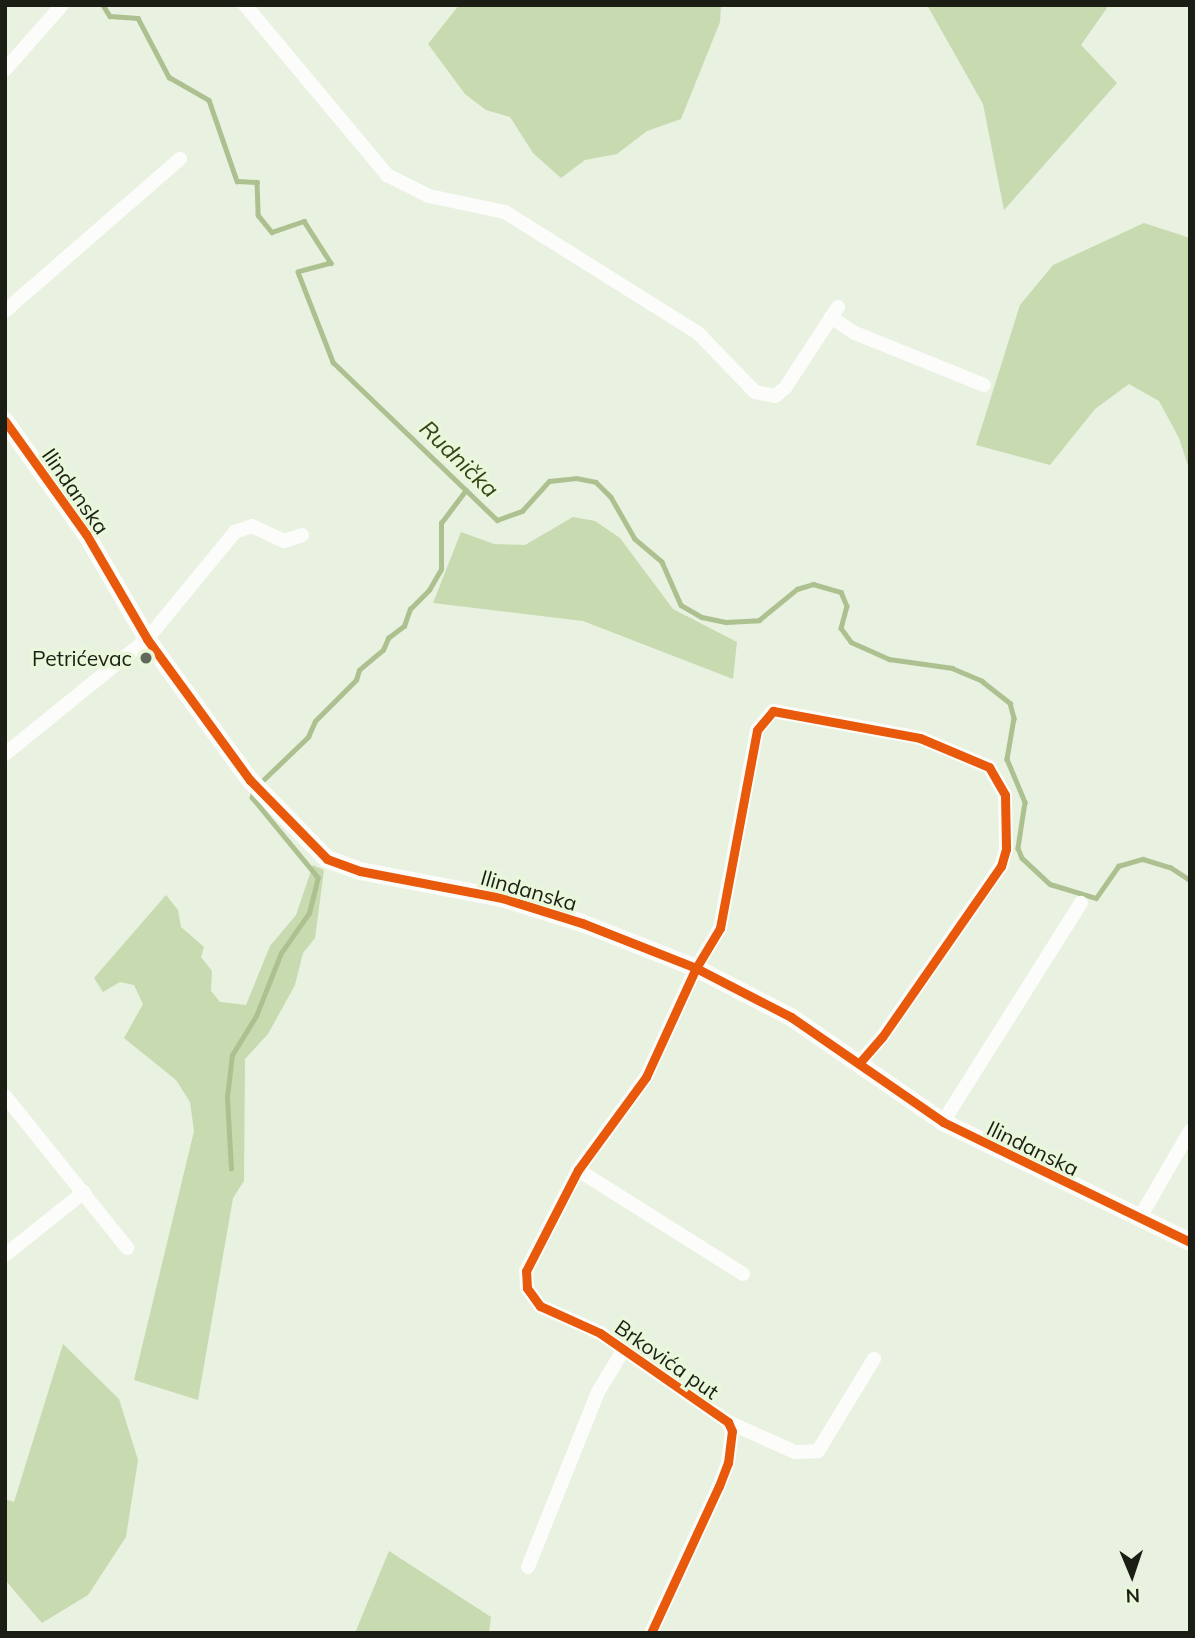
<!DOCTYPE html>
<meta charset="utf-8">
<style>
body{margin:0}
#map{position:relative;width:1195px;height:1638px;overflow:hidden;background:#e9f1e0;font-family:Mulish,sans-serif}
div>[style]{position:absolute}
.forest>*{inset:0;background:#c8dab0}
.stream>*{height:4.5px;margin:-2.25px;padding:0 2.25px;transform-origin:2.25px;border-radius:2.25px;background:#adc190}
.minor>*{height:14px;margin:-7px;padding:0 7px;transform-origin:7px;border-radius:7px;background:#fcfdfa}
.tertiary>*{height:18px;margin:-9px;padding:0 9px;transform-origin:9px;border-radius:9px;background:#fcfdfa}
.cycleway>*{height:9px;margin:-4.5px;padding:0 4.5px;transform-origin:4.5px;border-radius:4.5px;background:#e8590c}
.dots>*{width:19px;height:19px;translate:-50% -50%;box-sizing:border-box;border:4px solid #eaf7da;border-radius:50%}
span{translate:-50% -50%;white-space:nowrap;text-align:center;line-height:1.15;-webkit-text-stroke:7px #eaf7da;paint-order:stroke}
.street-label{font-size:21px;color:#1a1e14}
.poi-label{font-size:21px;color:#1a1e14}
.right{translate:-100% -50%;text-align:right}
.water-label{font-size:23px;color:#334516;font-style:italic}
.frame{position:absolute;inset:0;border:7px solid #1a1e14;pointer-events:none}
.north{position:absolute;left:1097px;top:1540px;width:70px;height:70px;-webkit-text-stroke:5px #eaf7da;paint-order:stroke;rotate:178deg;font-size:19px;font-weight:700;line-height:28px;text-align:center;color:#1a1e14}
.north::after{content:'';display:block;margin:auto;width:24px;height:32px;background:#1a1e14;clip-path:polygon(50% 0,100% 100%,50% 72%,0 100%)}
</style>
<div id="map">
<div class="forest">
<i style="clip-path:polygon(459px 5px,721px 5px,720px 22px,681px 119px,647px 131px,617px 154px,585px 160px,561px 178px,533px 153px,510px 117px,486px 110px,465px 94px,428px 44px)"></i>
<i style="clip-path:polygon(927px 5px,1109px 5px,1081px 45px,1117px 83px,1004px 210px,983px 104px)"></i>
<i style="clip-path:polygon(1144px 223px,1190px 238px,1190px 472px,1179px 438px,1159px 401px,1129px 384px,1095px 409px,1050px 465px,976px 445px,1020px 305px,1053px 265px)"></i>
<i style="clip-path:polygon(573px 517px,595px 521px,620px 538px,673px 609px,737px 642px,733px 679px,583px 621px,433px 603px,461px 532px,494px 544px,525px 545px)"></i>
<i style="clip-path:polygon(313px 865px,324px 870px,315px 938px,303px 953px,295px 985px,268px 1034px,245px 1059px,244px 1181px,233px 1198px,198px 1400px,134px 1380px,194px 1131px,190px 1102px,176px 1080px,124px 1038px,143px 1004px,134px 985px,120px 982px,103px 992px,94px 978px,166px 895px,178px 910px,181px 927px,204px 947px,201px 957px,212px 971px,211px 991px,220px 1002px,246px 1005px,270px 946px,296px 915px)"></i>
<i style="clip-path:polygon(63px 1344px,119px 1399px,138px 1460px,126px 1537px,88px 1595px,42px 1623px,5px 1580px,5px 1499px,14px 1502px)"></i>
<i style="clip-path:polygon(389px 1551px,491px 1617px,489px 1633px,355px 1633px)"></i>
</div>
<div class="stream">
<i style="left:103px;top:5px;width:13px;rotate:58deg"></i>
<i style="left:110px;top:16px;width:28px;rotate:4deg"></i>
<i style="left:138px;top:18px;width:67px;rotate:62.3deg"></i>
<i style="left:169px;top:77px;width:46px;rotate:29.9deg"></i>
<i style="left:209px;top:100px;width:86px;rotate:70.9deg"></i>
<i style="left:237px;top:181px;width:20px;rotate:3deg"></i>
<i style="left:257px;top:182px;width:33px;rotate:88deg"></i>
<i style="left:258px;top:215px;width:22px;rotate:51deg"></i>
<i style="left:272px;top:232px;width:34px;rotate:-19deg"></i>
<i style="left:304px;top:221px;width:50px;rotate:57.3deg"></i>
<i style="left:331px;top:263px;width:34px;rotate:165deg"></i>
<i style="left:298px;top:272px;width:97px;rotate:68.7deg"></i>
<i style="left:333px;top:362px;width:228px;rotate:43.9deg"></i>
<i style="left:497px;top:520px;width:27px;rotate:-20deg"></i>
<i style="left:522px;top:511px;width:40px;rotate:-48deg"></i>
<i style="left:549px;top:481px;width:27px;rotate:-6deg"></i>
<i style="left:576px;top:478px;width:20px;rotate:11deg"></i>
<i style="left:596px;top:482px;width:21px;rotate:45deg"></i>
<i style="left:611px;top:497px;width:48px;rotate:60.3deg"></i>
<i style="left:635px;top:539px;width:35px;rotate:40deg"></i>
<i style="left:662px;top:562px;width:47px;rotate:66.2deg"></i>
<i style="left:681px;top:605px;width:24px;rotate:30deg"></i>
<i style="left:702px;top:617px;width:25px;rotate:12deg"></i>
<i style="left:726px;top:622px;width:33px;rotate:-3deg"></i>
<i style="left:759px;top:620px;width:49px;rotate:-39.2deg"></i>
<i style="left:797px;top:589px;width:17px;rotate:-17deg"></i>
<i style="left:813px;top:584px;width:29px;rotate:16deg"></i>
<i style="left:841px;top:592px;width:15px;rotate:67deg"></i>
<i style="left:847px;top:606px;width:23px;rotate:105deg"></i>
<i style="left:841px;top:628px;width:17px;rotate:54deg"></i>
<i style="left:851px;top:642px;width:42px;rotate:24.1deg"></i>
<i style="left:889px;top:659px;width:64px;rotate:8.1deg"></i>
<i style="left:952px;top:668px;width:33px;rotate:23deg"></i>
<i style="left:982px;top:681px;width:36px;rotate:38deg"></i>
<i style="left:1010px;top:703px;width:16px;rotate:75deg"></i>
<i style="left:1014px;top:718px;width:42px;rotate:99.7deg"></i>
<i style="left:1007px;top:759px;width:47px;rotate:67.3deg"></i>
<i style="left:1025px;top:802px;width:47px;rotate:98.7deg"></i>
<i style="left:1018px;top:848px;width:11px;rotate:68deg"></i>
<i style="left:1022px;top:858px;width:38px;rotate:43deg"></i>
<i style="left:1050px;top:884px;width:48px;rotate:16.9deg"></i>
<i style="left:1096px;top:898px;width:39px;rotate:-55deg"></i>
<i style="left:1118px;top:866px;width:26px;rotate:-16deg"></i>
<i style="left:1143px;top:859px;width:28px;rotate:17deg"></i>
<i style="left:1170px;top:867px;width:24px;rotate:33deg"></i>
<i style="left:259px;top:784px;width:68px;rotate:-43.8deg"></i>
<i style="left:308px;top:737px;width:17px;rotate:-66deg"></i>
<i style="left:315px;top:721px;width:58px;rotate:-45deg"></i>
<i style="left:356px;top:680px;width:10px;rotate:-73deg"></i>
<i style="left:359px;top:670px;width:31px;rotate:-40deg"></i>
<i style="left:383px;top:650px;width:13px;rotate:-67deg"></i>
<i style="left:388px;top:638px;width:20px;rotate:-37deg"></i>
<i style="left:404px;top:626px;width:18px;rotate:-71deg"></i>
<i style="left:410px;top:609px;width:27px;rotate:-45deg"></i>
<i style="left:429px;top:590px;width:24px;rotate:-60deg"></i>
<i style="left:441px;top:569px;width:46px;rotate:-90deg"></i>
<i style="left:441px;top:523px;width:41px;rotate:-52.9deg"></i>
<i style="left:231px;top:1169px;width:72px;rotate:-93.2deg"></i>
<i style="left:227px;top:1097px;width:42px;rotate:-83.2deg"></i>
<i style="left:232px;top:1055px;width:46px;rotate:-58.4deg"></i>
<i style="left:256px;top:1016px;width:68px;rotate:-68.4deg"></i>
<i style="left:281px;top:953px;width:49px;rotate:-55deg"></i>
<i style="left:309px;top:913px;width:36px;rotate:-76deg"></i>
<i style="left:318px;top:878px;width:104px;rotate:-129.5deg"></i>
<i style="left:252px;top:798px;width:8px;rotate:-83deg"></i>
</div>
<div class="minor">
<i style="left:245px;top:5px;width:222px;rotate:50.1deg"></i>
<i style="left:387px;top:175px;width:47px;rotate:26.6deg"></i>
<i style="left:429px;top:196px;width:78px;rotate:11.9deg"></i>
<i style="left:505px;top:212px;width:228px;rotate:32.1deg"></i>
<i style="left:698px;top:333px;width:82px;rotate:46deg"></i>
<i style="left:755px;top:392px;width:20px;rotate:11deg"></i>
<i style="left:775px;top:396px;width:13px;rotate:-39deg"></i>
<i style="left:785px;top:388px;width:97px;rotate:-56.8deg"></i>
<i style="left:5px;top:70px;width:86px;rotate:-48.8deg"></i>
<i style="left:5px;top:311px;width:232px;rotate:-41deg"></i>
<i style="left:831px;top:317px;width:29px;rotate:34deg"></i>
<i style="left:855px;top:333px;width:139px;rotate:22deg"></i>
<i style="left:5px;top:754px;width:183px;rotate:-39deg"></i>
<i style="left:147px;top:639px;width:139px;rotate:-50.6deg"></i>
<i style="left:235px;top:532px;width:18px;rotate:-19deg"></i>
<i style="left:252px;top:526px;width:35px;rotate:25deg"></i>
<i style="left:284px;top:541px;width:19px;rotate:-18deg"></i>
<i style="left:5px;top:1096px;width:195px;rotate:51.2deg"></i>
<i style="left:943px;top:1122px;width:259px;rotate:-57.8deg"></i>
<i style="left:578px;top:1170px;width:195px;rotate:32.2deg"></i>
<i style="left:1139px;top:1219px;width:102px;rotate:-59.9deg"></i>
<i style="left:5px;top:1255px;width:101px;rotate:-38.6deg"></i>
<i style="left:728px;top:1422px;width:73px;rotate:24.1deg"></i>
<i style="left:795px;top:1452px;width:23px;rotate:-2deg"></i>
<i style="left:818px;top:1451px;width:108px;rotate:-58.7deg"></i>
<i style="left:528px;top:1567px;width:188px;rotate:-68.2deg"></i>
<i style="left:598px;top:1392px;width:50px;rotate:-58.8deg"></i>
<i style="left:651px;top:1633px;width:162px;rotate:-65.2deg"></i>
<i style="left:719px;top:1486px;width:25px;rotate:-69deg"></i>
<i style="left:728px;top:1463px;width:32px;rotate:-83deg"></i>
<i style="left:732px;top:1431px;width:10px;rotate:-114deg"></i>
<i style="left:728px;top:1422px;width:156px;rotate:-145.2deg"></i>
<i style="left:600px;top:1333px;width:66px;rotate:-155.8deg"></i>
<i style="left:540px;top:1306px;width:22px;rotate:-126deg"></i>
<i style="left:527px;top:1288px;width:17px;rotate:-93deg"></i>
<i style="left:526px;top:1271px;width:114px;rotate:-62.8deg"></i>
<i style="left:578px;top:1170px;width:115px;rotate:-53.8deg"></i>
<i style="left:646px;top:1077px;width:120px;rotate:-65.4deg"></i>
<i style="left:696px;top:968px;width:47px;rotate:-59deg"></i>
<i style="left:720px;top:928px;width:201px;rotate:-79.4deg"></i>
<i style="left:757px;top:730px;width:25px;rotate:-50deg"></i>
<i style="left:773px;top:711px;width:149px;rotate:10.4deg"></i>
<i style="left:920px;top:738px;width:75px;rotate:22.8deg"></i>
<i style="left:989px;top:767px;width:32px;rotate:60deg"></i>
<i style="left:1005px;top:795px;width:54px;rotate:88.9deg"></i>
<i style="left:1006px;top:849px;width:18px;rotate:106deg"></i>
<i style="left:1001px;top:866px;width:208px;rotate:124.8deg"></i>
<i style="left:882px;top:1037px;width:35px;rotate:131deg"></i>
</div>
<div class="tertiary">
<i style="left:5px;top:421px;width:139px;rotate:54.4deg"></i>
<i style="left:86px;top:534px;width:121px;rotate:59.8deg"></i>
<i style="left:147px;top:639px;width:175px;rotate:53.9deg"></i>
<i style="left:250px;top:780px;width:110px;rotate:45.7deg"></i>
<i style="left:327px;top:859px;width:35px;rotate:20deg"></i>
<i style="left:360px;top:871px;width:145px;rotate:10.8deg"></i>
<i style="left:502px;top:898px;width:84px;rotate:17.4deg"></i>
<i style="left:582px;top:923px;width:123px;rotate:21.5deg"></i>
<i style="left:696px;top:968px;width:107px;rotate:27.3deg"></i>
<i style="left:791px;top:1017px;width:185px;rotate:34.6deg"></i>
<i style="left:943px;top:1122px;width:275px;rotate:25.9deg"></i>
</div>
<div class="cycleway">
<i style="left:5px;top:421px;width:139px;rotate:54.4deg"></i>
<i style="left:86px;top:534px;width:121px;rotate:59.8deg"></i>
<i style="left:147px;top:639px;width:175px;rotate:53.9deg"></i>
<i style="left:250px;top:780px;width:110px;rotate:45.7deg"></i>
<i style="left:327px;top:859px;width:35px;rotate:20deg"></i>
<i style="left:360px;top:871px;width:145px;rotate:10.8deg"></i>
<i style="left:502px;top:898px;width:84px;rotate:17.4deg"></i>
<i style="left:582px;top:923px;width:123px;rotate:21.5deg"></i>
<i style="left:696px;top:968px;width:107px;rotate:27.3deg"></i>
<i style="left:791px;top:1017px;width:185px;rotate:34.6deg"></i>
<i style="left:943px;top:1122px;width:275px;rotate:25.9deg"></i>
<i style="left:651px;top:1633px;width:162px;rotate:-65.2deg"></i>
<i style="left:719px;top:1486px;width:25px;rotate:-69deg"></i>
<i style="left:728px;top:1463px;width:32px;rotate:-83deg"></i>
<i style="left:732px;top:1431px;width:10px;rotate:-114deg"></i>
<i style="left:728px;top:1422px;width:156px;rotate:-145.2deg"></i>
<i style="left:600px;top:1333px;width:66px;rotate:-155.8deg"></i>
<i style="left:540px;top:1306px;width:22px;rotate:-126deg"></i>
<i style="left:527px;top:1288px;width:17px;rotate:-93deg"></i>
<i style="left:526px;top:1271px;width:114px;rotate:-62.8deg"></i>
<i style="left:578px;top:1170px;width:115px;rotate:-53.8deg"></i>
<i style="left:646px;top:1077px;width:120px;rotate:-65.4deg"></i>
<i style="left:696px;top:968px;width:47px;rotate:-59deg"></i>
<i style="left:720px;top:928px;width:201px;rotate:-79.4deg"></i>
<i style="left:757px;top:730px;width:25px;rotate:-50deg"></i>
<i style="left:773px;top:711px;width:149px;rotate:10.4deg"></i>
<i style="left:920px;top:738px;width:75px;rotate:22.8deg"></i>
<i style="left:989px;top:767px;width:32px;rotate:60deg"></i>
<i style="left:1005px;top:795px;width:54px;rotate:88.9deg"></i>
<i style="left:1006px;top:849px;width:18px;rotate:106deg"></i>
<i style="left:1001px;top:866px;width:208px;rotate:124.8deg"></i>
<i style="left:882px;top:1037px;width:35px;rotate:131deg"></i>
</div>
<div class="dots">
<i style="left:146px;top:658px;background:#62685b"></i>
</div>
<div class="street-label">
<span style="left:76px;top:491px;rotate:55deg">Ilindanska</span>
<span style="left:529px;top:890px;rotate:16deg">Ilindanska</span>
<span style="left:1033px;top:1148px;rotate:26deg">Ilindanska</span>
<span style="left:667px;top:1359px;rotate:35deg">Brkovića put</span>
</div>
<div class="poi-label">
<span class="right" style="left:132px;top:658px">Petrićevac</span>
</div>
<div class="water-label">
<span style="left:459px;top:459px;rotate:44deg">Rudnička</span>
</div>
<div class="frame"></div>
<div class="north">N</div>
</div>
